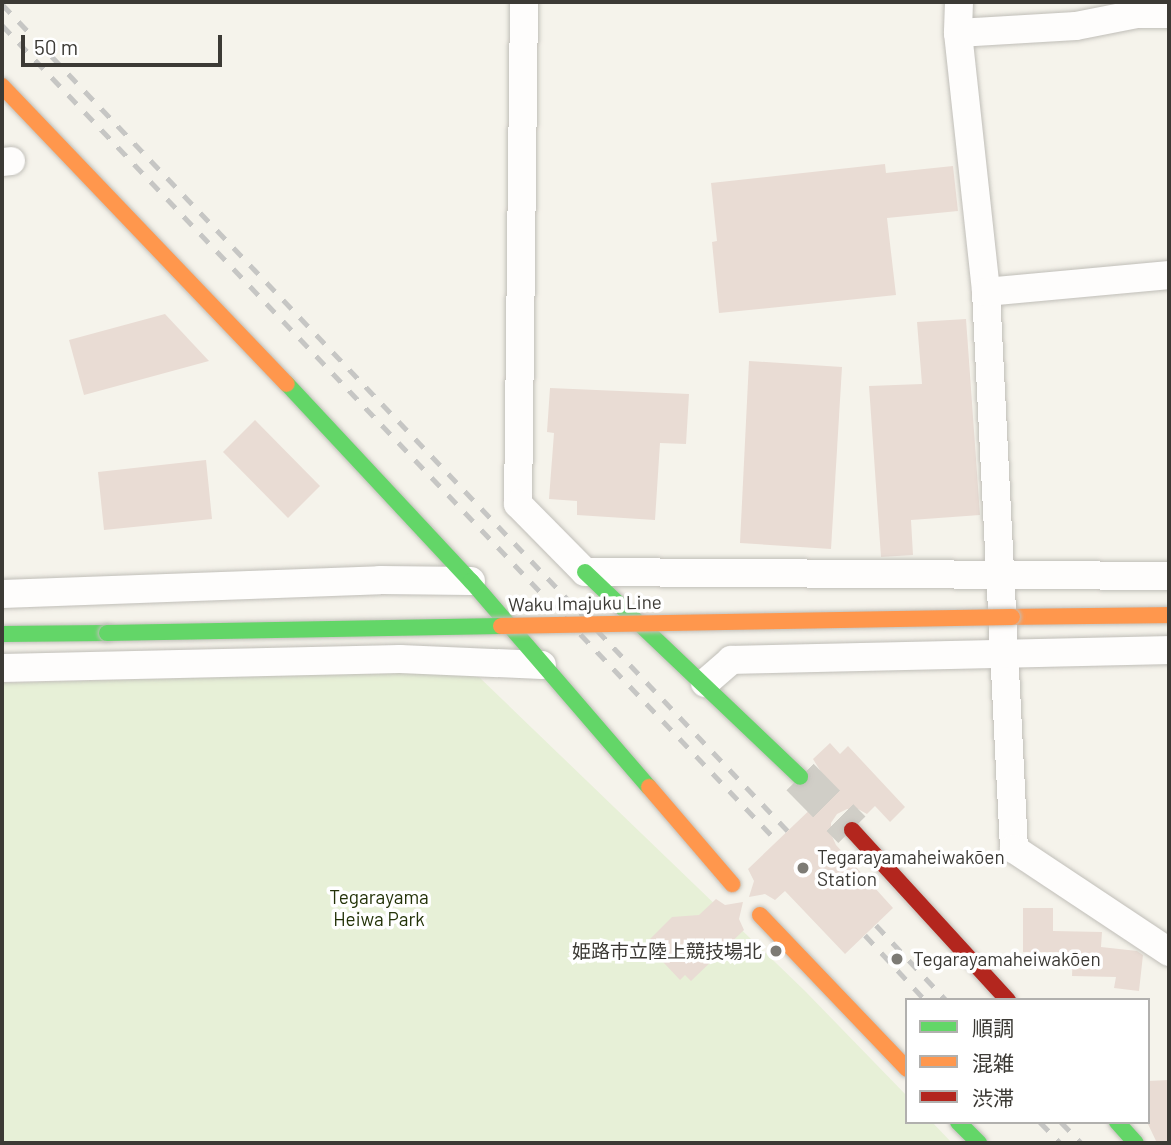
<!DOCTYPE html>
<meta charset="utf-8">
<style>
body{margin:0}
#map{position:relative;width:1171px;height:1145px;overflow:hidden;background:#f5f3eb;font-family:Barlow,"Noto Sans JP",sans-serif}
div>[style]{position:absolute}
.green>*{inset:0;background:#e7f0d7}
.building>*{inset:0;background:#e9dcd4}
.secondary-tunnel>*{height:38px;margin-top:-19px;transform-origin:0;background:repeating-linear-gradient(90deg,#d0cec7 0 38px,transparent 0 57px)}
.roads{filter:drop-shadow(0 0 2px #c0beb8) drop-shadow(0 0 2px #c0beb8)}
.street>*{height:28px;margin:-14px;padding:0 14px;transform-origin:14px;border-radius:14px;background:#fefdfc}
.fast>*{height:16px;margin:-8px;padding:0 8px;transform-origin:8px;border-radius:8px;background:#63d668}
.slow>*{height:16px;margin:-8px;padding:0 8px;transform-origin:8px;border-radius:8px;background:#ff974d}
.jam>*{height:16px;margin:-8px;padding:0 8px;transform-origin:8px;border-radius:8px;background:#b3261e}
.rail>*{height:5px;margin-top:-2.5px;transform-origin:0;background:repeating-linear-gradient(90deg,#c6c6c4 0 12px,transparent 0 24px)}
.bridges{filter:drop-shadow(0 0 2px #c0beb8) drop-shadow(0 0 2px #c0beb8)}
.fast-bridge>*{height:16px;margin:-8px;padding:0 8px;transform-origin:8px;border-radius:8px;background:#63d668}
.slow-bridge>*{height:16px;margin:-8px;padding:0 8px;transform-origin:8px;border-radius:8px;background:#ff974d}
.dots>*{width:19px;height:19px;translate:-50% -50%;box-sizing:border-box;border:4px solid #fff;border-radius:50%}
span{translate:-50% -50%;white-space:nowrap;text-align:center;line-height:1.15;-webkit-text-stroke:7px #fff;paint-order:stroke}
.street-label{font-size:19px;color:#3c3a35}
.poi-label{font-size:19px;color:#3c3a35}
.left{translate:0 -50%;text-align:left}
.right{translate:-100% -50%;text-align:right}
.park-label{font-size:19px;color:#233208}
.frame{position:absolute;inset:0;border:4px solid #3c3a35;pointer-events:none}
.legend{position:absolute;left:905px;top:998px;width:245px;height:126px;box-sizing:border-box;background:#fff;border:2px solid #b1b0ae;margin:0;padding:9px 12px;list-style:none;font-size:21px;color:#3c3a35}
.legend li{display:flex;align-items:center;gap:14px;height:35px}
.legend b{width:35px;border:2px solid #b1b0ae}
.scale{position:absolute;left:21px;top:35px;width:201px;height:32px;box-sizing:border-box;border:4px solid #3c3a35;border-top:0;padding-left:9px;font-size:21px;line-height:24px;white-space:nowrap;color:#3c3a35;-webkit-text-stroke:5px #fff;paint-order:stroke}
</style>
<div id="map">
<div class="green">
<i style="clip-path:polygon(456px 671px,479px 677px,805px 991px,907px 1096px,907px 1122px,932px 1122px,952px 1143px,2px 1143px,2px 683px)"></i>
</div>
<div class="building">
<i style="clip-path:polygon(885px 164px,886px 173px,953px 166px,958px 211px,887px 218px,896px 295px,719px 313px,712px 242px,717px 241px,711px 183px)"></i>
<i style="clip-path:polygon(165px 314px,209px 361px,84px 395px,69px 340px)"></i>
<i style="clip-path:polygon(966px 319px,980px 515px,911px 520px,913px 555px,881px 557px,869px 386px,922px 384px,917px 322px)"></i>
<i style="clip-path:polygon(749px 361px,842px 367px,831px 549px,740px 543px)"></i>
<i style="clip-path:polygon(550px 388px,689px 394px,686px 444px,660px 443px,655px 520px,577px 515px,577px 501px,549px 499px,554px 433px,547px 432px)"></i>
<i style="clip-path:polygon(255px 420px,320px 486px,288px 518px,223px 452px)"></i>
<i style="clip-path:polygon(206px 460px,212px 519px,104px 530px,98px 472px)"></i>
<i style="clip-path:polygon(830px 743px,840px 754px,848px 746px,905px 807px,890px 822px,875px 806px,867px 814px,858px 809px,847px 809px,837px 814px,831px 823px,831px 834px,836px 845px,893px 908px,845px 954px,785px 891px,775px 900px,765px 894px,749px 897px,754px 881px,748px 869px,818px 802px,811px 795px,821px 783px,821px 772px,813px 759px)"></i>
<i style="clip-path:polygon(716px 899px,725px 905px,743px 902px,739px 919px,744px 930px,691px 981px,685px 975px,680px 980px,648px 946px,653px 942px,650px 939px,672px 917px,699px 915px)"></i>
<i style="clip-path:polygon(1023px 908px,1053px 908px,1053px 931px,1102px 932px,1101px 947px,1137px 951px,1143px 955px,1139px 991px,1114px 988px,1116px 977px,1072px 976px,1073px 952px,1023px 952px)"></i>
<i style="clip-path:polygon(1169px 1080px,1169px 1143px,1157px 1143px,1147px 1122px,1148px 1081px)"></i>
</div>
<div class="secondary-tunnel">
<i style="left:800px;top:777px;width:74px;rotate:45.5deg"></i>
</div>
<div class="roads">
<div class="street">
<i style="left:524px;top:2px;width:502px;rotate:90.68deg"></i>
<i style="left:518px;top:504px;width:95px;rotate:45.4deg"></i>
<i style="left:585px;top:572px;width:584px;rotate:0.39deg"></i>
<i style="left:959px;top:2px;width:31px;rotate:92deg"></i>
<i style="left:958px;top:33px;width:261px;rotate:83.8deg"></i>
<i style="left:986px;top:292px;width:558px;rotate:87.12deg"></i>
<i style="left:1014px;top:849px;width:186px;rotate:33.6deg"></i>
<i style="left:958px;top:33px;width:118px;rotate:-3.4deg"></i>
<i style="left:1076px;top:26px;width:62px;rotate:-11.1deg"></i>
<i style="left:1137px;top:14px;width:32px"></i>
<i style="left:2px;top:162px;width:9px;rotate:-6deg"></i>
<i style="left:986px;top:292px;width:184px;rotate:-5.3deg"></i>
<i style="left:2px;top:594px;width:378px;rotate:-2.1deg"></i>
<i style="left:380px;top:580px;width:91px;rotate:0.6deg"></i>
<i style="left:2px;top:668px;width:398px;rotate:-1.3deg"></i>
<i style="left:400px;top:659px;width:142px;rotate:2.4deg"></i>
<i style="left:705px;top:683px;width:35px;rotate:-41deg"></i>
<i style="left:731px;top:660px;width:438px;rotate:-1.3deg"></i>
</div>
<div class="fast">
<i style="left:287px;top:384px;width:270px;rotate:47deg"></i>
<i style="left:471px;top:581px;width:272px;rotate:49.2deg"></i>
<i style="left:585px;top:572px;width:297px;rotate:43.6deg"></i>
<i style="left:2px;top:634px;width:105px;rotate:-0.5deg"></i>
<i style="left:958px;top:1122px;width:30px;rotate:45deg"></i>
<i style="left:1117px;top:1122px;width:28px;rotate:48deg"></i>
</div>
<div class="slow">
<i style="left:2px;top:86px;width:412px;rotate:46.3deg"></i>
<i style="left:1012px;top:617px;width:157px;rotate:-0.7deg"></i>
<i style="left:649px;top:787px;width:128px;rotate:49.4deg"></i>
<i style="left:760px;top:915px;width:213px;rotate:46.3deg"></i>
</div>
<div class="jam">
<i style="left:852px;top:830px;width:231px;rotate:47.5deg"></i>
</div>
</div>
<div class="rail">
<i style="left:2px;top:4px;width:1141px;rotate:46.46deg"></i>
<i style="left:2px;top:25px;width:1125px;rotate:46.48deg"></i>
<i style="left:876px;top:925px;width:103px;rotate:47deg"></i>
<i style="left:865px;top:935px;width:88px;rotate:47.3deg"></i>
<i style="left:1040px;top:1122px;width:29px;rotate:46deg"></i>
<i style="left:1061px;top:1122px;width:29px;rotate:46deg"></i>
</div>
<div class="bridges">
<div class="fast-bridge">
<i style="left:107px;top:633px;width:394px;rotate:-1deg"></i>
</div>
<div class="slow-bridge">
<i style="left:501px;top:626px;width:511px;rotate:-1.01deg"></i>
</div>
</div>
<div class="dots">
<i style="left:803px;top:868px;background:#7d7b75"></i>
<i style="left:776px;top:951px;background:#7d7b75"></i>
<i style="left:897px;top:959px;background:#7d7b75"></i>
</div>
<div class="street-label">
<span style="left:585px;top:603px;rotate:-1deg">Waku Imajuku Line</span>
</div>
<div class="poi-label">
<span class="left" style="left:817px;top:868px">Tegarayamaheiwakōen<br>Station</span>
<span class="right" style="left:762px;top:951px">姫路市立陸上競技場北</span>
<span class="left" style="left:913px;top:959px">Tegarayamaheiwakōen</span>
</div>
<div class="park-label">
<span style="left:379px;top:908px">Tegarayama<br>Heiwa Park</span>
</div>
<div class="frame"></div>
<ul class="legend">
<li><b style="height:9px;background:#63d668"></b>順調</li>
<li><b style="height:9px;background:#ff974d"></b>混雑</li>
<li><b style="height:9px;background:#b3261e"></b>渋滞</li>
</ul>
<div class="scale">50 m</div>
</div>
